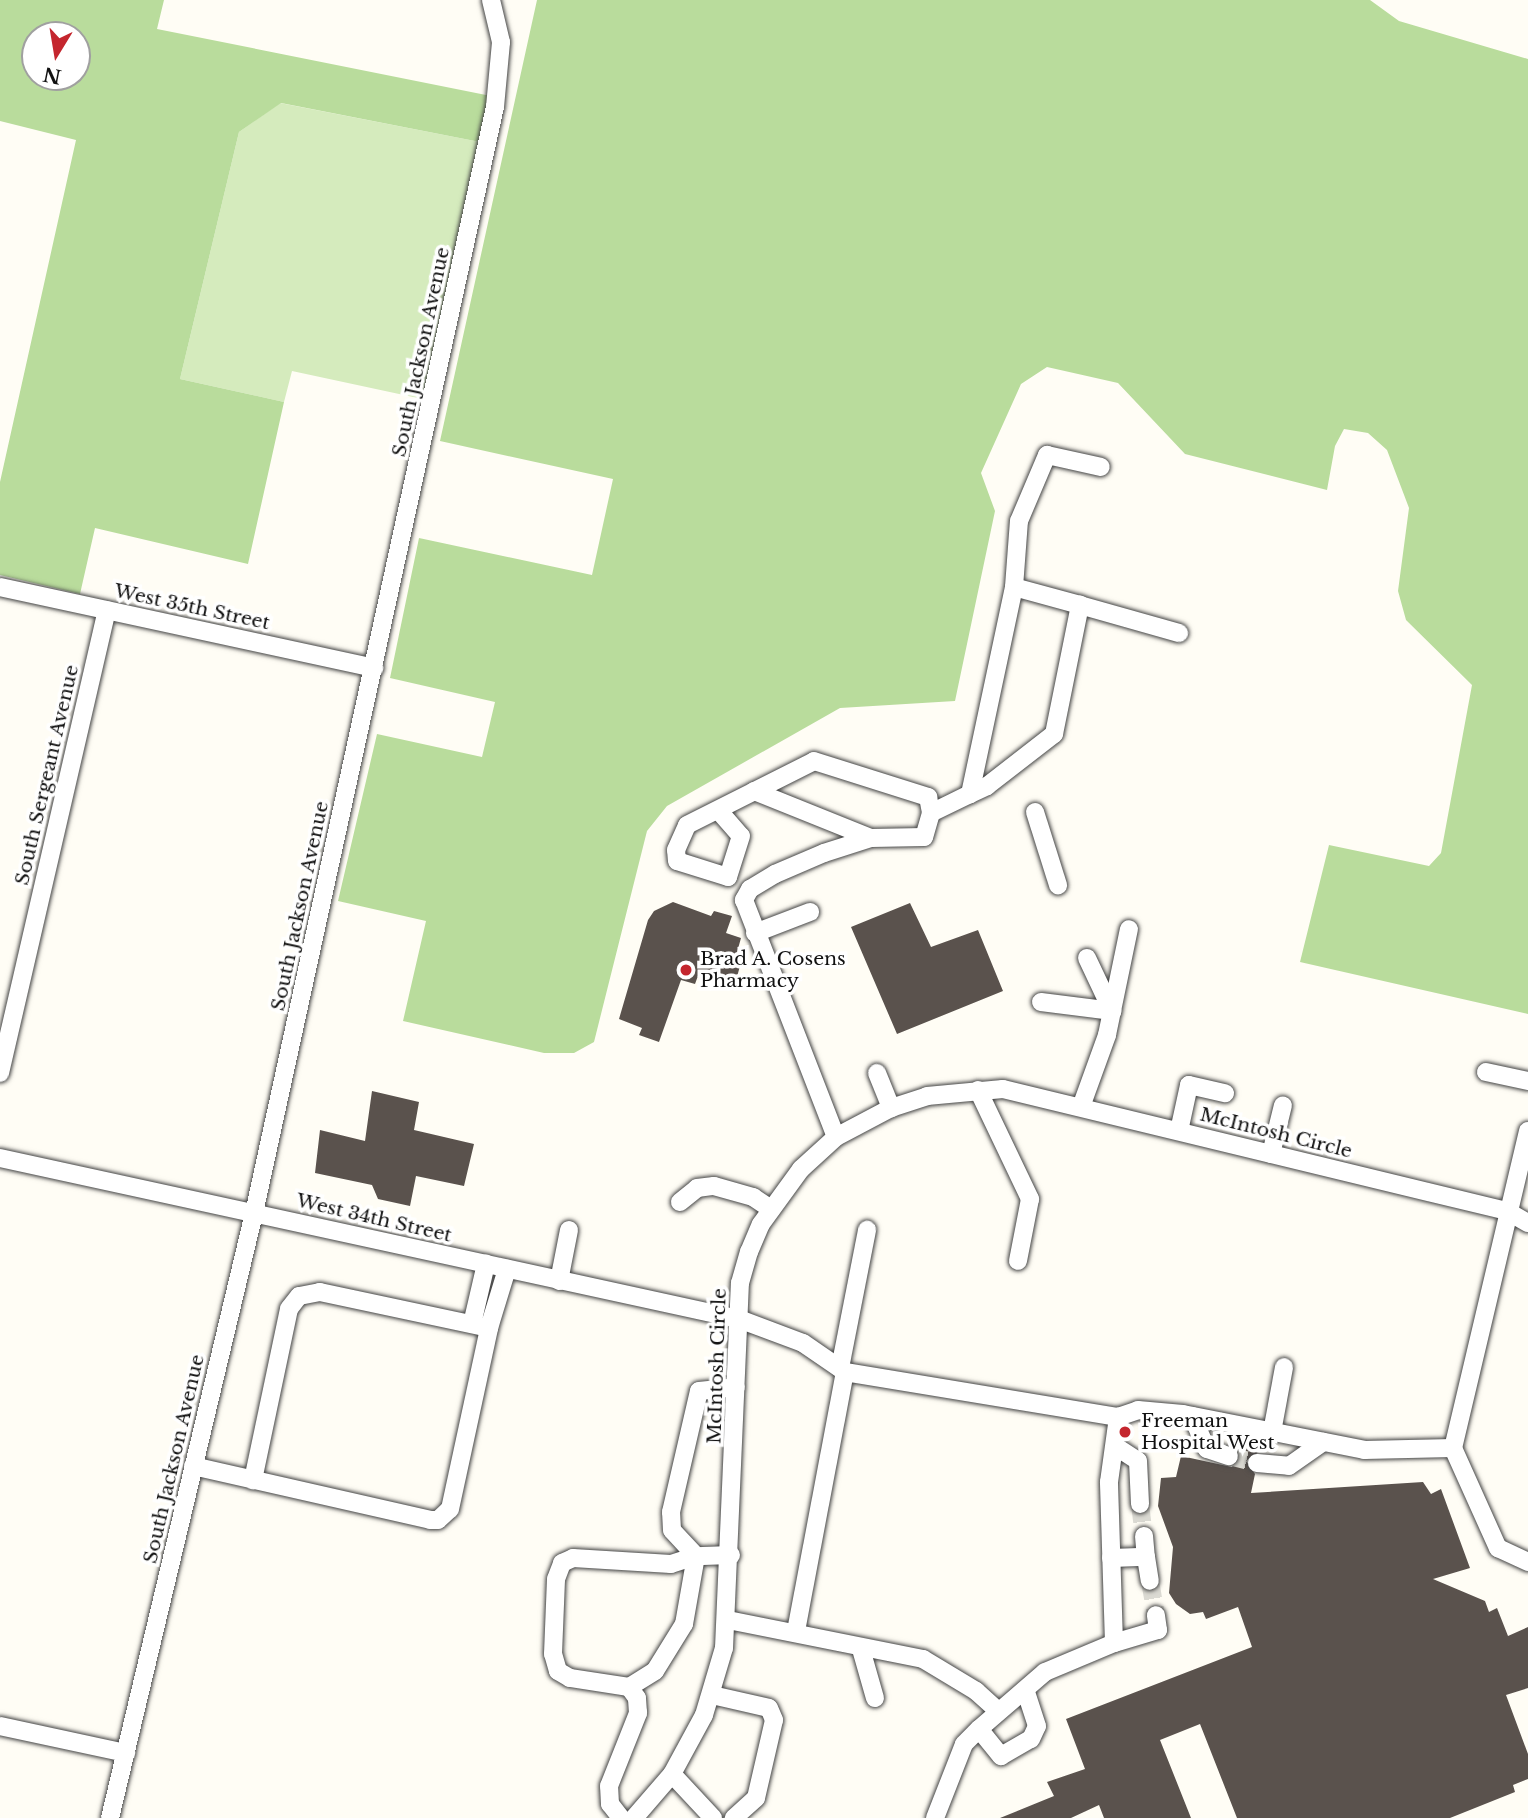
<!DOCTYPE html>
<style>
body{margin:0}
#map{position:relative;width:1528px;height:1818px;overflow:hidden;background:#fffdf5;font-family:"Libre Baskerville",serif}
div>[style]{position:absolute}
.green>*{inset:0;background:#d5ebbd}
.forest>*{inset:0;background:#b9dc9c}
.building>*{inset:0;background:#5a524d}
.minor-tunnel>*{height:18px;margin-top:-9px;transform-origin:0;background:repeating-linear-gradient(90deg,#dbdad3 0 18px,transparent 0 27px)}
.roads{filter:drop-shadow(0 0 2px #444) drop-shadow(0 0 2px #444)}
.minor>*{height:18px;margin:-9px;padding:0 9px;transform-origin:9px;border-radius:9px;background:#fff}
.dots>*{width:19px;height:19px;translate:-50% -50%;box-sizing:border-box;border:4px solid #fff;border-radius:50%}
span{translate:-50% -50%;white-space:nowrap;text-align:center;line-height:1.15;-webkit-text-stroke:7px #fff;paint-order:stroke}
.street-label{font-size:19px;color:#111}
.poi-label{font-size:19px;color:#111}
.left{translate:0 -50%;text-align:left}
.north{position:absolute;left:21px;top:21px;width:70px;height:70px;box-sizing:border-box;background:#fff;border:2px solid #a0a0a0;border-radius:50%;rotate:191deg;font-size:19px;font-weight:700;line-height:28px;text-align:center;color:#111}
.north::after{content:'';display:block;margin:auto;width:24px;height:32px;background:#c4262e;clip-path:polygon(50% 0,100% 100%,50% 72%,0 100%)}
</style>
<div id="map">
<div class="green">
<i style="clip-path:polygon(280px 103px,480px 142px,427px 400px,292px 371px,284px 402px,180px 379px,239px 132px)"></i>
</div>
<div class="forest">
<i style="clip-path:polygon(evenodd,0 0,164px 0,157px 29px,491px 96px,480px 142px,281px 103px,239px 132px,180px 379px,284px 402px,248px 564px,95px 528px,80px 594px,0 575px,0 482px,76px 140px,0 121px,0 0,35px 35px,77px 35px,77px 77px,35px 77px,35px 35px)"></i>
<i style="clip-path:polygon(537px 0,1370px 0,1399px 21px,1528px 59px,1528px 1014px,1300px 962px,1329px 845px,1429px 866px,1441px 853px,1472px 685px,1406px 620px,1398px 591px,1409px 508px,1387px 450px,1368px 433px,1344px 429px,1335px 446px,1327px 490px,1185px 454px,1118px 383px,1047px 367px,1021px 384px,981px 473px,995px 511px,955px 701px,840px 708px,667px 806px,647px 831px,594px 1042px,574px 1053px,544px 1053px,403px 1021px,426px 921px,338px 901px,377px 734px,482px 757px,495px 702px,390px 678px,419px 538px,592px 575px,613px 479px,440px 441px)"></i>
</div>
<div class="building">
<i style="clip-path:polygon(673px 902px,711px 916px,714px 911px,732px 916px,726px 933px,741px 938px,736px 956px,740px 966px,735px 984px,699px 973px,695px 984px,681px 980px,659px 1042px,639px 1035px,642px 1028px,619px 1019px,648px 920px,654px 911px)"></i>
<i style="clip-path:polygon(910px 903px,931px 947px,978px 930px,1003px 991px,897px 1034px,851px 927px)"></i>
<i style="clip-path:polygon(372px 1091px,419px 1102px,414px 1130px,474px 1144px,464px 1186px,416px 1176px,410px 1206px,378px 1199px,372px 1185px,315px 1173px,320px 1130px,365px 1141px)"></i>
<i style="clip-path:polygon(1233px 1438px,1261px 1444px,1259px 1452px,1246px 1461px,1255px 1474px,1251px 1493px,1423px 1482px,1431px 1494px,1441px 1489px,1470px 1568px,1433px 1579px,1485px 1601px,1489px 1612px,1497px 1608px,1508px 1636px,1528px 1627px,1528px 1688px,1506px 1695px,1528px 1754px,1528px 1779px,1513px 1785px,1515px 1792px,1450px 1818px,1237px 1818px,1200px 1724px,1160px 1740px,1191px 1818px,1104px 1818px,1099px 1805px,1071px 1818px,1000px 1818px,1054px 1796px,1047px 1782px,1085px 1769px,1066px 1719px,1252px 1647px,1238px 1607px,1206px 1619px,1203px 1612px,1190px 1614px,1176px 1604px,1169px 1593px,1173px 1547px,1158px 1506px,1161px 1478px,1176px 1477px,1181px 1456px,1232px 1467px,1240px 1454px,1231px 1445px)"></i>
</div>
<div class="minor-tunnel">
<i style="left:1229px;top:1456px;width:29px;rotate:14deg"></i>
<i style="left:1140px;top:1504px;width:32px;rotate:83deg"></i>
<i style="left:1150px;top:1581px;width:35px;rotate:80deg"></i>
</div>
<div class="roads">
<div class="minor">
<i style="left:0;top:587px;width:383px;rotate:12.2deg"></i>
<i style="left:1014px;top:587px;width:66px;rotate:-85.7deg"></i>
<i style="left:1019px;top:521px;width:72px;rotate:-67deg"></i>
<i style="left:1047px;top:455px;width:55px;rotate:12.5deg"></i>
<i style="left:1080px;top:605px;width:103px;rotate:15.8deg"></i>
<i style="left:754px;top:791px;width:126px;rotate:21.9deg"></i>
<i style="left:719px;top:811px;width:33px;rotate:49deg"></i>
<i style="left:741px;top:836px;width:43px;rotate:107.6deg"></i>
<i style="left:728px;top:877px;width:53px;rotate:-162.6deg"></i>
<i style="left:677px;top:861px;width:11px;rotate:-95deg"></i>
<i style="left:676px;top:850px;width:27px;rotate:-66deg"></i>
<i style="left:687px;top:825px;width:142px;rotate:-26.7deg"></i>
<i style="left:814px;top:761px;width:120px;rotate:17.5deg"></i>
<i style="left:928px;top:797px;width:16px;rotate:79deg"></i>
<i style="left:931px;top:813px;width:25px;rotate:106deg"></i>
<i style="left:924px;top:837px;width:53px;rotate:178.9deg"></i>
<i style="left:871px;top:838px;width:49px;rotate:162.3deg"></i>
<i style="left:824px;top:853px;width:53px;rotate:156.8deg"></i>
<i style="left:775px;top:874px;width:29px;rotate:149deg"></i>
<i style="left:750px;top:889px;width:13px;rotate:119deg"></i>
<i style="left:744px;top:900px;width:254px;rotate:68.8deg"></i>
<i style="left:1035px;top:812px;width:77px;rotate:72.5deg"></i>
<i style="left:931px;top:813px;width:43px;rotate:-26deg"></i>
<i style="left:970px;top:794px;width:19px;rotate:-25deg"></i>
<i style="left:987px;top:786px;width:85px;rotate:-37.8deg"></i>
<i style="left:1054px;top:734px;width:132px;rotate:-78.6deg"></i>
<i style="left:1080px;top:605px;width:68px;rotate:-164.7deg"></i>
<i style="left:1014px;top:587px;width:212px;rotate:102deg"></i>
<i style="left:755px;top:933px;width:59px;rotate:-20.9deg"></i>
<i style="left:1087px;top:958px;width:59px;rotate:64.7deg"></i>
<i style="left:1041px;top:1002px;width:72px;rotate:7.2deg"></i>
<i style="left:1486px;top:1072px;width:43px;rotate:12.1deg"></i>
<i style="left:0;top:1073px;width:475px;rotate:-77deg"></i>
<i style="left:877px;top:1073px;width:38px;rotate:68deg"></i>
<i style="left:978px;top:1090px;width:121px;rotate:64.5deg"></i>
<i style="left:1030px;top:1199px;width:63px;rotate:101deg"></i>
<i style="left:1081px;top:1107px;width:77px;rotate:-70.1deg"></i>
<i style="left:1107px;top:1035px;width:108px;rotate:-78.3deg"></i>
<i style="left:1179px;top:1131px;width:47px;rotate:-77.7deg"></i>
<i style="left:1189px;top:1085px;width:37px;rotate:13deg"></i>
<i style="left:1528px;top:1131px;width:326px;rotate:103.3deg"></i>
<i style="left:1453px;top:1448px;width:110px;rotate:65.8deg"></i>
<i style="left:1498px;top:1548px;width:33px;rotate:25deg"></i>
<i style="left:1271px;top:1154px;width:50px;rotate:-76.2deg"></i>
<i style="left:0;top:1158px;width:756px;rotate:12.29deg"></i>
<i style="left:739px;top:1319px;width:68px;rotate:20.6deg"></i>
<i style="left:803px;top:1343px;width:51px;rotate:34.6deg"></i>
<i style="left:845px;top:1372px;width:277px;rotate:9.4deg"></i>
<i style="left:1118px;top:1417px;width:21px;rotate:-19deg"></i>
<i style="left:1138px;top:1410px;width:45px;rotate:5.1deg"></i>
<i style="left:1183px;top:1414px;width:185px;rotate:11.2deg"></i>
<i style="left:1364px;top:1450px;width:89px;rotate:-1.3deg"></i>
<i style="left:680px;top:1202px;width:22px;rotate:-39deg"></i>
<i style="left:697px;top:1188px;width:17px;rotate:-7deg"></i>
<i style="left:714px;top:1186px;width:41px;rotate:15.8deg"></i>
<i style="left:753px;top:1197px;width:22px;rotate:34deg"></i>
<i style="left:559px;top:1281px;width:52px;rotate:-78.9deg"></i>
<i style="left:472px;top:1324px;width:62px;rotate:-76.9deg"></i>
<i style="left:489px;top:1328px;width:62px;rotate:-73deg"></i>
<i style="left:840px;top:1368px;width:141px;rotate:-78.9deg"></i>
<i style="left:1192px;top:1416px;width:36px;rotate:66deg"></i>
<i style="left:1207px;top:1449px;width:23px;rotate:18deg"></i>
<i style="left:1272px;top:1432px;width:66px;rotate:-79.5deg"></i>
<i style="left:1115px;top:1446px;width:27px;rotate:33deg"></i>
<i style="left:1138px;top:1461px;width:43px;rotate:87.3deg"></i>
<i style="left:1257px;top:1463px;width:32px;rotate:5deg"></i>
<i style="left:1289px;top:1466px;width:42px;rotate:-35.2deg"></i>
<i style="left:193px;top:1466px;width:243px;rotate:12.8deg"></i>
<i style="left:430px;top:1520px;width:8px"></i>
<i style="left:438px;top:1520px;width:16px;rotate:-43deg"></i>
<i style="left:450px;top:1509px;width:185px;rotate:-77.8deg"></i>
<i style="left:489px;top:1328px;width:173px;rotate:-168deg"></i>
<i style="left:320px;top:1292px;width:21px;rotate:169deg"></i>
<i style="left:299px;top:1296px;width:16px;rotate:128deg"></i>
<i style="left:289px;top:1309px;width:175px;rotate:101.9deg"></i>
<i style="left:1144px;top:1536px;width:21px;rotate:85deg"></i>
<i style="left:731px;top:1555px;width:35px;rotate:178deg"></i>
<i style="left:696px;top:1556px;width:35px;rotate:-133deg"></i>
<i style="left:672px;top:1530px;width:18px;rotate:-93deg"></i>
<i style="left:671px;top:1512px;width:124px;rotate:-77deg"></i>
<i style="left:699px;top:1391px;width:37px;rotate:-6deg"></i>
<i style="left:696px;top:1556px;width:69px;rotate:100deg"></i>
<i style="left:684px;top:1624px;width:55px;rotate:121.7deg"></i>
<i style="left:655px;top:1671px;width:31px;rotate:148deg"></i>
<i style="left:629px;top:1687px;width:60px;rotate:-171.3deg"></i>
<i style="left:570px;top:1678px;width:14px;rotate:-150deg"></i>
<i style="left:558px;top:1671px;width:18px;rotate:-106deg"></i>
<i style="left:553px;top:1654px;width:75px;rotate:-87.7deg"></i>
<i style="left:556px;top:1579px;width:17px;rotate:-69deg"></i>
<i style="left:562px;top:1563px;width:12px;rotate:-24deg"></i>
<i style="left:573px;top:1558px;width:98px;rotate:3.5deg"></i>
<i style="left:671px;top:1564px;width:26px;rotate:-18deg"></i>
<i style="left:1111px;top:1558px;width:35px;rotate:-2deg"></i>
<i style="left:1146px;top:1557px;width:24px;rotate:81deg"></i>
<i style="left:728px;top:1620px;width:199px;rotate:11.3deg"></i>
<i style="left:923px;top:1659px;width:62px;rotate:31.1deg"></i>
<i style="left:976px;top:1691px;width:30px;rotate:42deg"></i>
<i style="left:796px;top:1631px;width:264px;rotate:-79.3deg"></i>
<i style="left:1114px;top:1643px;width:46px;rotate:-16.5deg"></i>
<i style="left:1158px;top:1630px;width:15px;rotate:-98deg"></i>
<i style="left:861px;top:1649px;width:51px;rotate:74.1deg"></i>
<i style="left:712px;top:1695px;width:58px;rotate:12.8deg"></i>
<i style="left:769px;top:1708px;width:13px;rotate:67deg"></i>
<i style="left:774px;top:1720px;width:80px;rotate:103deg"></i>
<i style="left:756px;top:1798px;width:30px;rotate:138deg"></i>
<i style="left:0;top:1726px;width:129px;rotate:12.1deg"></i>
<i style="left:979px;top:1729px;width:35px;rotate:51deg"></i>
<i style="left:1001px;top:1756px;width:34px;rotate:-30deg"></i>
<i style="left:1031px;top:1739px;width:14px;rotate:-65deg"></i>
<i style="left:1037px;top:1726px;width:36px;rotate:-108deg"></i>
<i style="left:672px;top:1774px;width:60px;rotate:47deg"></i>
<i style="left:110px;top:1818px;width:622px;rotate:-76.61deg"></i>
<i style="left:254px;top:1213px;width:1132px;rotate:-77.71deg"></i>
<i style="left:495px;top:107px;width:65px;rotate:-84.7deg"></i>
<i style="left:501px;top:42px;width:43px;rotate:-103.4deg"></i>
<i style="left:621px;top:1818px;width:18px;rotate:-128deg"></i>
<i style="left:610px;top:1804px;width:18px;rotate:-93deg"></i>
<i style="left:609px;top:1786px;width:79px;rotate:-68.3deg"></i>
<i style="left:638px;top:1713px;width:15px;rotate:-94deg"></i>
<i style="left:637px;top:1698px;width:14px;rotate:-126deg"></i>
<i style="left:634px;top:1818px;width:58px;rotate:-49.2deg"></i>
<i style="left:672px;top:1774px;width:67px;rotate:-61.5deg"></i>
<i style="left:704px;top:1715px;width:70px;rotate:-73.4deg"></i>
<i style="left:724px;top:1648px;width:365px;rotate:-87.5deg"></i>
<i style="left:740px;top:1283px;width:32px;rotate:-74deg"></i>
<i style="left:749px;top:1252px;width:30px;rotate:-67deg"></i>
<i style="left:761px;top:1224px;width:68px;rotate:-54deg"></i>
<i style="left:801px;top:1169px;width:47px;rotate:-42.4deg"></i>
<i style="left:836px;top:1137px;width:62px;rotate:-27.8deg"></i>
<i style="left:891px;top:1108px;width:38px;rotate:-18deg"></i>
<i style="left:927px;top:1096px;width:76px;rotate:-5.3deg"></i>
<i style="left:1003px;top:1089px;width:519px;rotate:13.61deg"></i>
<i style="left:1507px;top:1211px;width:24px;rotate:30deg"></i>
<i style="left:935px;top:1818px;width:79px;rotate:-68.6deg"></i>
<i style="left:964px;top:1744px;width:21px;rotate:-45deg"></i>
<i style="left:979px;top:1729px;width:87px;rotate:-40.8deg"></i>
<i style="left:1045px;top:1672px;width:75px;rotate:-22.8deg"></i>
<i style="left:1114px;top:1643px;width:161px;rotate:-91.8deg"></i>
<i style="left:1109px;top:1482px;width:66px;rotate:-82.1deg"></i>
</div>
</div>
<div class="dots">
<i style="left:686px;top:970px;background:#c4262e"></i>
<i style="left:1125px;top:1432px;background:#c4262e"></i>
</div>
<div class="street-label">
<span style="left:421px;top:352px;rotate:-78deg">South Jackson Avenue</span>
<span style="left:192px;top:607px;rotate:12deg">West 35th Street</span>
<span style="left:47px;top:775px;rotate:-77deg">South Sergeant Avenue</span>
<span style="left:300px;top:906px;rotate:-78deg">South Jackson Avenue</span>
<span style="left:1276px;top:1133px;rotate:14deg">McIntosh Circle</span>
<span style="left:374px;top:1218px;rotate:13deg">West 34th Street</span>
<span style="left:717px;top:1366px;rotate:-88deg">McIntosh Circle</span>
<span style="left:174px;top:1459px;rotate:-77deg">South Jackson Avenue</span>
</div>
<div class="poi-label">
<span class="left" style="left:700px;top:970px">Brad A. Cosens<br>Pharmacy</span>
<span class="left" style="left:1141px;top:1432px">Freeman<br>Hospital West</span>
</div>
<div class="north">N</div>
</div>
